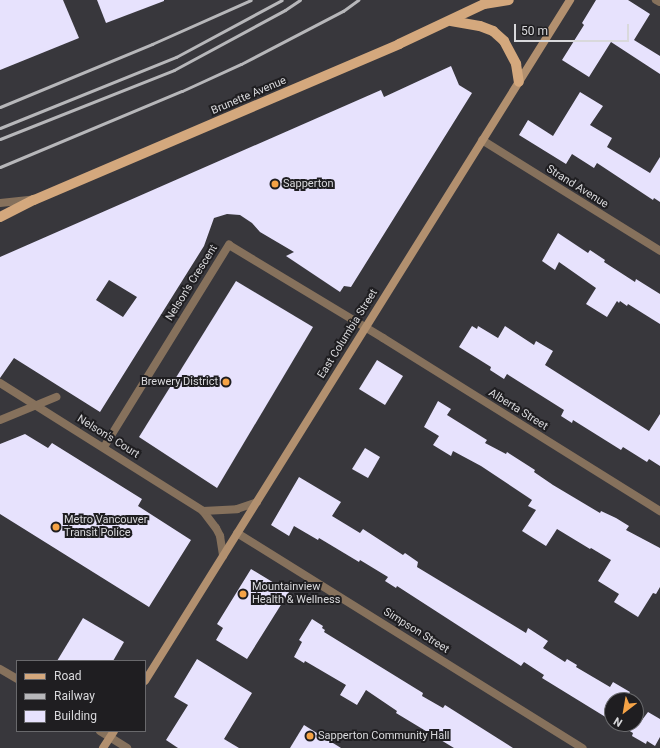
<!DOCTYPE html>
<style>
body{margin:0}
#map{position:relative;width:660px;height:748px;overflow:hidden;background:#38373c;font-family:Roboto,sans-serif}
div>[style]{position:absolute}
.building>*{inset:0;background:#e7e2fd}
.street>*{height:8px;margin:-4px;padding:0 4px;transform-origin:4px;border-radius:4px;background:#86715c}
.secondary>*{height:8px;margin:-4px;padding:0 4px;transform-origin:4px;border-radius:4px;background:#b2906f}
.primary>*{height:10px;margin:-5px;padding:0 5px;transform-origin:5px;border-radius:5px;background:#d4a87d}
.rail>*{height:3px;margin:-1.5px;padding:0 1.5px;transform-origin:1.5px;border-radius:1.5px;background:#b7b7ba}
.dots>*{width:11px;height:11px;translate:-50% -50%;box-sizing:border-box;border:2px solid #1f1e21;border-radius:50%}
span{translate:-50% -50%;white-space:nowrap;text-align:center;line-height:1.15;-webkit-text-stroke:4px #1f1e21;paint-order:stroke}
.street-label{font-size:11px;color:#d9d9dc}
.poi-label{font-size:11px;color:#d9d9dc}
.left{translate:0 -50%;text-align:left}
.right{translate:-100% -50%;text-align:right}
.legend{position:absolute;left:16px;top:660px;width:130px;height:72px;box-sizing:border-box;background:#1f1e21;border:1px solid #69696c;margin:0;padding:5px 7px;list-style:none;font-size:12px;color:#d9d9dc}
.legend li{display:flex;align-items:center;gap:8px;height:20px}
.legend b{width:20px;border:1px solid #69696c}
.north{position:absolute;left:604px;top:692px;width:40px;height:40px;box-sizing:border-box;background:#1f1e21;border:1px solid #69696c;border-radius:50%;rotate:211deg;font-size:11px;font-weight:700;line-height:16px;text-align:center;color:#d9d9dc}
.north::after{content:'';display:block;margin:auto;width:14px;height:18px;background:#f5a346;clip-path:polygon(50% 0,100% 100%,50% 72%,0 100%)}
.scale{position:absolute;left:514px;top:24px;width:115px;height:18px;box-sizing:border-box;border:2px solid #d9d9dc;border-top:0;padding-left:5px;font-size:12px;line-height:14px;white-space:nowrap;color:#d9d9dc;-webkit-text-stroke:3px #1f1e21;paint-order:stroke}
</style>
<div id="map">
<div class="building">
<i style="clip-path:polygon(0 0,63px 0,79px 38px,0 70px)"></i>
<i style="clip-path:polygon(97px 0,164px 0,164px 1px,106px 23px)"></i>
<i style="clip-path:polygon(596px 0,628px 0,650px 14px,634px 40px,660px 56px,660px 74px,611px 42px,589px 77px,562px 60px,584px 25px,582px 23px)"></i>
<i style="clip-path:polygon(evenodd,451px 66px,459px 85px,472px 93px,351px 287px,344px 286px,340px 292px,286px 256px,294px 252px,260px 232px,252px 223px,240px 215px,227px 214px,214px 218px,204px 246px,100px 412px,14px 358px,0 378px,0 257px,381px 90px,384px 97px,451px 66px,109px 280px,137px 297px,123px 317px,96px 300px,109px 280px)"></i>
<i style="clip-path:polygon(580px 92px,603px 106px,590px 125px,612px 138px,607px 147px,650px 173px,660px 157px,660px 202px,654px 198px,653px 200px,597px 163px,594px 168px,572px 154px,566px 164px,519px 135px,528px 120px,553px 136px)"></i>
<i style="clip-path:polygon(558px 233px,588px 253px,590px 250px,605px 260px,604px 262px,635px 282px,636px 279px,660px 294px,660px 324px,628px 304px,627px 306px,620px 301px,619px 303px,617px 301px,607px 317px,586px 304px,596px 288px,559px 262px,555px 270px,542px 261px)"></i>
<i style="clip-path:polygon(236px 281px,313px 327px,217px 488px,139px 437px)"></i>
<i style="clip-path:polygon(472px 326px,477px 329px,478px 326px,498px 338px,505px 326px,534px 345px,536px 341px,553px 351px,545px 365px,649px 431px,660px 414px,660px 466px,649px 459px,647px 462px,623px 447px,621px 450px,573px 420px,572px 423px,561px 416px,564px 410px,507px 374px,504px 379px,490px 370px,491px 367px,459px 347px)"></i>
<i style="clip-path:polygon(377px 360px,403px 376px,385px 405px,359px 389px)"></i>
<i style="clip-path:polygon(438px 401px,451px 409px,447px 415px,487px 440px,485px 443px,506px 454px,507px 452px,535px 470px,534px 472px,553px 485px,600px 513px,601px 511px,616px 518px,629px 526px,626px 530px,660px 548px,660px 587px,656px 594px,653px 593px,638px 617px,614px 602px,619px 594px,598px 581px,611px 560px,591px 548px,590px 549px,557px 529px,546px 546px,522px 531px,536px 510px,528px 506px,532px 500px,481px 466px,453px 451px,451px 456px,433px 445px,439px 436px,424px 427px)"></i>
<i style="clip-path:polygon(25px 434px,48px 448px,52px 443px,142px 499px,138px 506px,191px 540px,149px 607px,0 514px,0 444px)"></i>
<i style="clip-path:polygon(365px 448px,380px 457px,368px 478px,352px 469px)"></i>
<i style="clip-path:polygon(299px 477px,341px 502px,332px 516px,360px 533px,363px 529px,403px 555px,405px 553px,418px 562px,417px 567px,526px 633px,528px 628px,548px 641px,543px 648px,565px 662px,567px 659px,577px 665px,576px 667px,610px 687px,613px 682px,630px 692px,627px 697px,631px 700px,612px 700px,612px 721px,542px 678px,544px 675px,524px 662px,521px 666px,397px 586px,396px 588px,385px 581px,388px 577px,360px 560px,359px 562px,319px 538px,318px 540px,294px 526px,289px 536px,271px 525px)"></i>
<i style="clip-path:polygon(251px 569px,289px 592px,247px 659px,216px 640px,223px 628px,217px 624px)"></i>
<i style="clip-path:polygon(83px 618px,124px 642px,113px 661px,57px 661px)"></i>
<i style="clip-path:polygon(312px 619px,323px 626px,322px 628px,325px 630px,324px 632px,423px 693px,422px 696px,443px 708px,445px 705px,513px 748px,454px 748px,396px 713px,397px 711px,366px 690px,357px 705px,340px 695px,346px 685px,305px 661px,304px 663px,294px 657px,302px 642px,299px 640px)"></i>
<i style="clip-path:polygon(197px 659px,252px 693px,224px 739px,239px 748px,178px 748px,166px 740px,188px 705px,174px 697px)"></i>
<i style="clip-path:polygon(648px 712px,660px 719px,660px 737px,655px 746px,647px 741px,646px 744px,632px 736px,633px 733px,618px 724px,639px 724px)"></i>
<i style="clip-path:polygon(304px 725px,341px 748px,290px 748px)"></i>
</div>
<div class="street">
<i style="left:656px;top:0;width:4px;rotate:27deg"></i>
<i style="left:482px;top:140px;width:210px;rotate:31.9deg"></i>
<i style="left:0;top:203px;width:31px;rotate:-6deg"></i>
<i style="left:0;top:383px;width:240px;rotate:32.2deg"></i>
<i style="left:203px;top:511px;width:21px;rotate:53deg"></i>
<i style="left:216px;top:528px;width:9px;rotate:63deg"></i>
<i style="left:220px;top:536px;width:20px;rotate:81deg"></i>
<i style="left:0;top:420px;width:61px;rotate:-22.3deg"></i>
<i style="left:104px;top:447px;width:238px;rotate:-58.3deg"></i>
<i style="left:229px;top:245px;width:180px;rotate:31.1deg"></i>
<i style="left:383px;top:338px;width:327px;rotate:32deg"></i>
<i style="left:203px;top:511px;width:34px;rotate:-3deg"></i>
<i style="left:237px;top:509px;width:21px;rotate:-19deg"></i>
<i style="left:237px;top:533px;width:407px;rotate:31.9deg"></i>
<i style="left:0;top:669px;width:20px;rotate:30deg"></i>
<i style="left:100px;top:731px;width:32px;rotate:32deg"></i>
</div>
<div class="secondary">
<i style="left:145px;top:681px;width:803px;rotate:-58.03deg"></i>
<i style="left:103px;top:748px;width:20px;rotate:-57deg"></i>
</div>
<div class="primary">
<i style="left:451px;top:21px;width:29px;rotate:10deg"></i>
<i style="left:480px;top:26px;width:14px;rotate:21deg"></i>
<i style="left:493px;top:31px;width:15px;rotate:42deg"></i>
<i style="left:504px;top:41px;width:26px;rotate:62deg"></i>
<i style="left:516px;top:64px;width:18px;rotate:81deg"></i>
<i style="left:0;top:217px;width:38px;rotate:-27deg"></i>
<i style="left:34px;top:200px;width:397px;rotate:-23.1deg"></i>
<i style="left:399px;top:44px;width:94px;rotate:-25.2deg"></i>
<i style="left:484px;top:4px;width:25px;rotate:-9deg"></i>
</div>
<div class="rail">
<i style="left:0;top:107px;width:165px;rotate:-22.5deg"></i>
<i style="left:152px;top:44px;width:108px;rotate:-24deg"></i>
<i style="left:0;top:128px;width:190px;rotate:-22deg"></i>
<i style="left:176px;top:57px;width:120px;rotate:-28.3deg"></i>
<i style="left:0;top:139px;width:187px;rotate:-21.6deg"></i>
<i style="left:174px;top:70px;width:126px;rotate:-28.4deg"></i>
<i style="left:285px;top:10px;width:18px;rotate:-34deg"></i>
<i style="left:0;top:167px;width:197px;rotate:-22.7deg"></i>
<i style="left:182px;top:91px;width:65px;rotate:-24.6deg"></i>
<i style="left:241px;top:64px;width:115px;rotate:-27.5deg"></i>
<i style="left:343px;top:11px;width:19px;rotate:-36deg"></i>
</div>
<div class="dots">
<i style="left:275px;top:184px;background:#f5a346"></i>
<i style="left:226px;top:382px;background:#f5a346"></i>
<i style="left:56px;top:527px;background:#f5a346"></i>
<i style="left:243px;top:594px;background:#f5a346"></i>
<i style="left:310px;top:736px;background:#f5a346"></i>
</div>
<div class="street-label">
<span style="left:249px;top:96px;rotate:-23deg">Brunette Avenue</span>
<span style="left:577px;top:187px;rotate:32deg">Strand Avenue</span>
<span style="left:192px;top:283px;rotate:-58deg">Nelson's Crescent</span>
<span style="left:348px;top:334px;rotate:-58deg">East Columbia Street</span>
<span style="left:518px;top:410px;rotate:32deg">Alberta Street</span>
<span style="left:108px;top:437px;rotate:32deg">Nelson's Court</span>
<span style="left:416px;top:631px;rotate:32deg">Simpson Street</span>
</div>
<div class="poi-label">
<span class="left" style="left:283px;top:184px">Sapperton</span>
<span class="right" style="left:218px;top:382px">Brewery District</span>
<span class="left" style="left:64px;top:527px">Metro Vancouver<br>Transit Police</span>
<span class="left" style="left:252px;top:594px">Mountainview<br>Health &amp; Wellness</span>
<span class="left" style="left:318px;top:736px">Sapperton Community Hall</span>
</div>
<ul class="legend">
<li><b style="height:5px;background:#d4a87d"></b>Road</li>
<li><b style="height:5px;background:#b7b7ba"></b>Railway</li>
<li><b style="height:11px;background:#e7e2fd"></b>Building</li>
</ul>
<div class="north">N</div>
<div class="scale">50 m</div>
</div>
